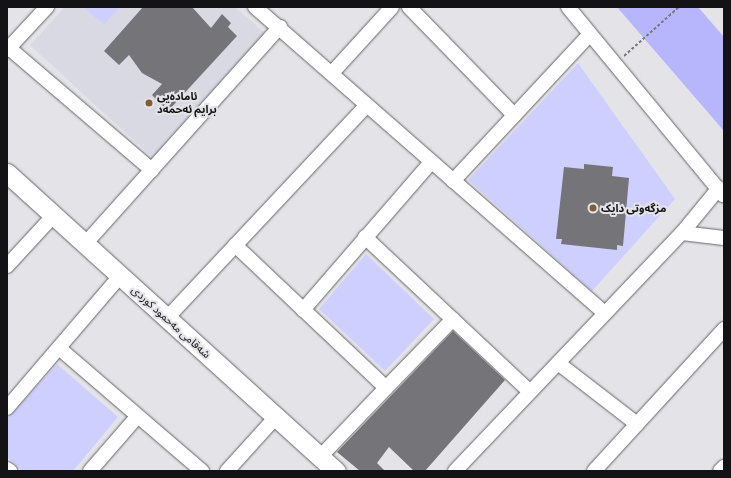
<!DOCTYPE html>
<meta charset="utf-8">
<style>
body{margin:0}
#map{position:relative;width:731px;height:478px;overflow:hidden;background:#e4e4e8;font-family:Commissioner,"Noto Sans Arabic",sans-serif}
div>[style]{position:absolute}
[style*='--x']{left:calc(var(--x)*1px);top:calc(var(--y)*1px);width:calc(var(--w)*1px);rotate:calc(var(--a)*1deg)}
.built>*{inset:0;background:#d9d9e4}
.green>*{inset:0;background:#cfcfff}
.water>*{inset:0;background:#b7b5fb}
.building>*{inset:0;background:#757579}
.path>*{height:2px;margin-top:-1px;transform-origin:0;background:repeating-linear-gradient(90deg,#79797c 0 3px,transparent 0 5px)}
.roads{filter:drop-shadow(0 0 1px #656568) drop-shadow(0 0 1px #656568)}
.street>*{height:14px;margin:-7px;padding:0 7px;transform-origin:7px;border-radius:7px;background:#fff}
.secondary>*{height:19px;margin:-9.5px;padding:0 9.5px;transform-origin:9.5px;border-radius:9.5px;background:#fff}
.dots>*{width:11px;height:11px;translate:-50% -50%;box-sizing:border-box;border:2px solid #e4e4e8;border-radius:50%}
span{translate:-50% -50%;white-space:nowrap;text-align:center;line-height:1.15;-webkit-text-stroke:4px #e4e4e8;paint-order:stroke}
.poi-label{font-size:11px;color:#131315;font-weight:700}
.left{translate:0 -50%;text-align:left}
.street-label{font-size:11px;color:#131315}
.frame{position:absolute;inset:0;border:8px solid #131315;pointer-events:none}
</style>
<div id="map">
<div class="built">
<i style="clip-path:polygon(65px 7px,235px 7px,266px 34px,155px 160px,30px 45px)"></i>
</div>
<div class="green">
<i style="clip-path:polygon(83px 7px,120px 7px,104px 25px)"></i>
<i style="clip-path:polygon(578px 63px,675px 199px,592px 291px,468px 180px)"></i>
<i style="clip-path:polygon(366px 254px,434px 319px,385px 371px,319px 309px)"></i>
<i style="clip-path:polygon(57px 364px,118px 417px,73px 471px,22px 471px,7px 457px,7px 419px)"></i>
</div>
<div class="water">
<i style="clip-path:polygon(617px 7px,698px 7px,724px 37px,724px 131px)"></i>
</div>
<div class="building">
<i style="clip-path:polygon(143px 7px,192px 7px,211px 28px,222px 14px,231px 23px,228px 27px,237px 36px,168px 111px,152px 95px,162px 84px,142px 73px,129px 55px,119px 65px,104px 51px)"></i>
<i style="clip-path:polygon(584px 164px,613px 167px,612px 176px,629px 178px,623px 246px,617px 245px,617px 250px,561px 244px,562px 239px,556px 239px,564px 167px,584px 169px)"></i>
<i style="clip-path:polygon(453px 331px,505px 380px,425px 471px,414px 471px,389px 447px,377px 463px,385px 471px,360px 471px,337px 452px)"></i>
</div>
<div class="path">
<i style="--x:624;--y:56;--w:74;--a:-41.7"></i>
</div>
<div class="roads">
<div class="street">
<i style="--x:255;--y:7;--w:465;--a:41.2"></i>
<i style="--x:409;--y:7;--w:151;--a:45.8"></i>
<i style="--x:568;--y:7;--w:244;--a:50.5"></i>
<i style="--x:9;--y:48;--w:188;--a:40.5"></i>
<i style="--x:7;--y:50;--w:59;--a:-47.1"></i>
<i style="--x:332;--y:73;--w:89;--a:-47.7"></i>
<i style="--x:453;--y:181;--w:200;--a:-47"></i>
<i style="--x:682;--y:233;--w:42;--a:6.8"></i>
<i style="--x:365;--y:237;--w:226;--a:43.2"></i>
<i style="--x:85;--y:244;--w:292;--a:-48.1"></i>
<i style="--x:235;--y:245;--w:208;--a:43.4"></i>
<i style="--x:386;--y:388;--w:96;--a:-45.8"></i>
<i style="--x:7;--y:266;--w:69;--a:-47.3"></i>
<i style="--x:303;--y:310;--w:196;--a:-49.1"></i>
<i style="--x:167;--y:318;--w:292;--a:-46.8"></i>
<i style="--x:59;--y:348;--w:189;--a:40.7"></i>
<i style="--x:558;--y:363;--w:100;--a:37.7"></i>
<i style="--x:7;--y:408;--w:174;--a:-49.4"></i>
<i style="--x:320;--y:457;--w:95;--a:-46.3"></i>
<i style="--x:7;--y:469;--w:4;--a:34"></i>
<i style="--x:90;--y:471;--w:72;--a:-49"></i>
<i style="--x:227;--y:471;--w:73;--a:-47.8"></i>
<i style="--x:455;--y:471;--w:329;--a:-46.4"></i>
<i style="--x:682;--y:233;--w:58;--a:-50.6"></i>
<i style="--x:594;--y:471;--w:193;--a:-47.5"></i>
<i style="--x:720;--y:471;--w:6;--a:-45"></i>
</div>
<div class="secondary">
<i style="--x:7;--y:173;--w:444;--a:42.2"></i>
</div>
</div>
<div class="dots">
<i style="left:149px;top:103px;background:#7d5f33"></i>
<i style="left:593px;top:208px;background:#7d5f33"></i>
</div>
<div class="poi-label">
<span class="left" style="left:157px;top:103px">ئامادەیی<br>برایم ئەحمەد</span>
<span class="left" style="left:601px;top:208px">مزگەوتی دایک</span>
</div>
<div class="street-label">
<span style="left:171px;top:322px;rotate:42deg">شەقامی مەحمود کوردی</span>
</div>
<div class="frame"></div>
</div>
